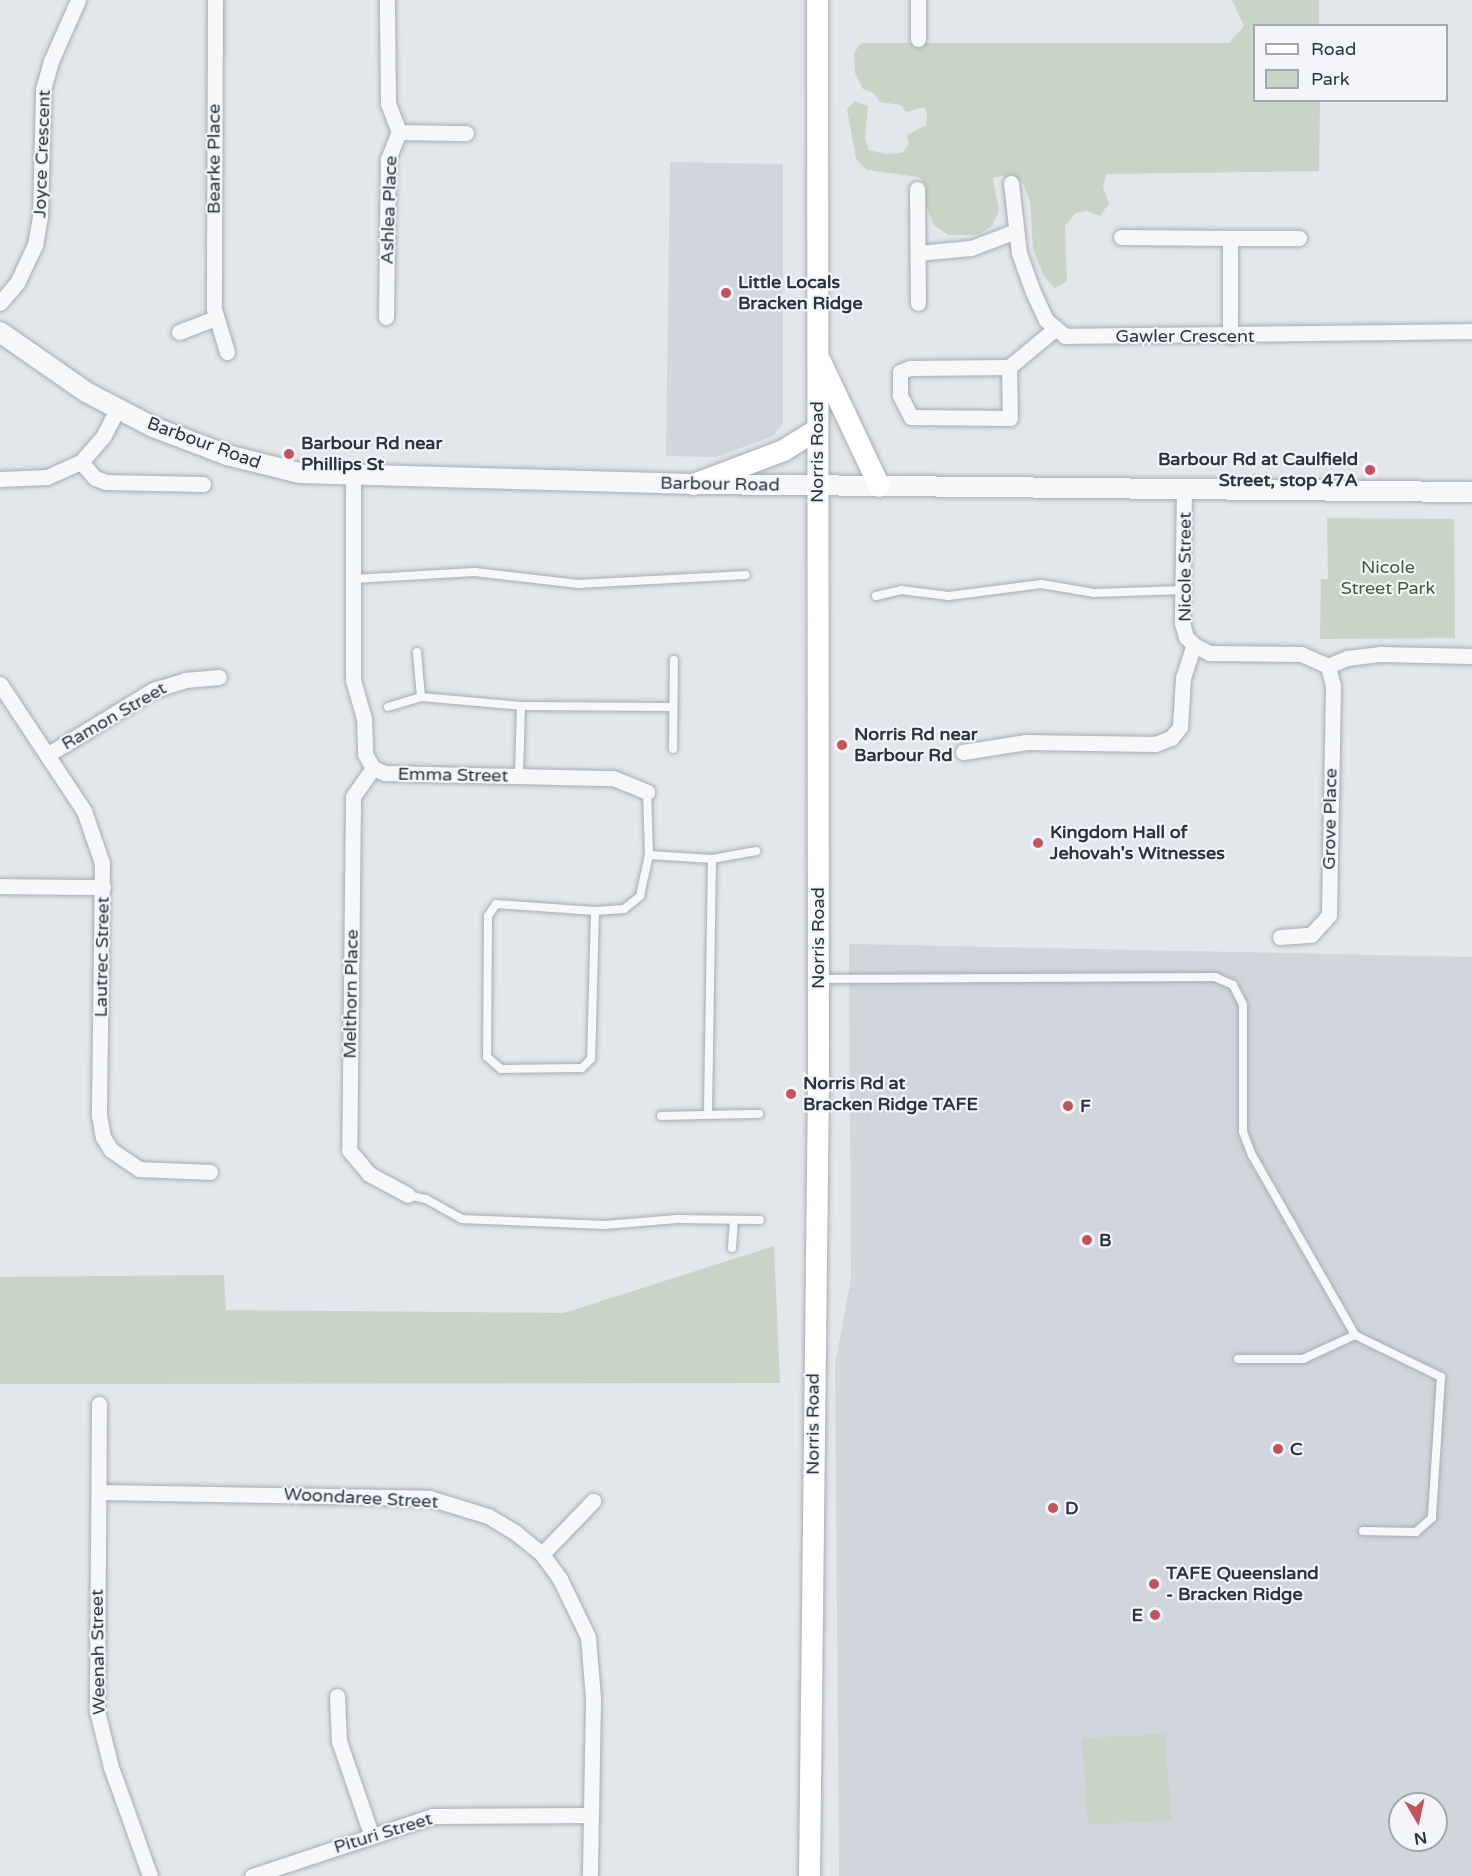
<!DOCTYPE html>
<style>
body{margin:0}
#map{position:relative;width:1472px;height:1876px;overflow:hidden;background:#e3e6ea;font-family:"Varela Round",sans-serif}
div>[style]{position:absolute}
[style*='--x']{left:calc(var(--x)*1px);top:calc(var(--y)*1px);width:calc(var(--w)*1px);rotate:calc(var(--a)*1deg)}
.built>*{inset:0;background:#d1d5dc}
.green>*{inset:0;background:#c8d4c5}
.roads{filter:drop-shadow(0 0 2px #a8acb4) drop-shadow(0 0 2px #a8acb4)}
.service>*{height:8px;margin:-4px;padding:0 4px;transform-origin:4px;border-radius:4px;background:#f6f7f9}
.minor>*{height:15px;margin:-7.5px;padding:0 7.5px;transform-origin:7.5px;border-radius:7.5px;background:#f6f7f9}
.tertiary>*{height:20px;margin:-10px;padding:0 10px;transform-origin:10px;border-radius:10px;background:#f6f7f9}
.secondary>*{height:21px;margin:-10.5px;padding:0 10.5px;transform-origin:10.5px;border-radius:10.5px;background:#fff}
.dots>*{width:16px;height:16px;translate:-50% -50%;box-sizing:border-box;border:3px solid #f3f5f8;border-radius:50%}
span{translate:-50% -50%;white-space:nowrap;text-align:center;line-height:1.15;-webkit-text-stroke:4.5px #f3f5f8;paint-order:stroke}
.street-label{font-size:18px;color:#2c3242}
.poi-label{font-size:18px;color:#2c3242;font-weight:700}
.left{translate:0 -50%;text-align:left}
.right{translate:-100% -50%;text-align:right}
.park-label{font-size:18px;color:#3e5d3a}
.legend{position:absolute;left:1253px;top:24px;width:195px;height:78px;box-sizing:border-box;background:#f3f5f8;border:2px solid #a3a7af;margin:0;padding:8px 10px;list-style:none;font-size:18px;color:#2c3242}
.legend li{display:flex;align-items:center;gap:12px;height:30px}
.legend b{width:30px;border:2px solid #a3a7af}
.north{position:absolute;left:1388px;top:1792px;width:60px;height:60px;box-sizing:border-box;background:#f3f5f8;border:2px solid #a3a7af;border-radius:50%;rotate:171deg;font-size:16px;font-weight:700;line-height:24px;text-align:center;color:#2c3242}
.north::after{content:'';display:block;margin:auto;width:21px;height:27px;background:#c6515b;clip-path:polygon(50% 0,100% 100%,50% 72%,0 100%)}
</style>
<div id="map">
<div class="built">
<i style="clip-path:polygon(670px 162px,783px 164px,783px 423px,773px 436px,716px 457px,666px 456px)"></i>
<i style="clip-path:polygon(evenodd,849px 944px,1472px 957px,1472px 1876px,839px 1876px,835px 1364px,851px 1279px,849px 944px,1400px 1804px,1436px 1804px,1436px 1840px,1400px 1840px,1400px 1804px)"></i>
</div>
<div class="green">
<i style="clip-path:polygon(1232px 0,1319px 0,1319px 25px,1254px 26px,1254px 100px,1320px 101px,1319px 171px,1106px 174px,1103px 187px,1109px 203px,1100px 216px,1087px 211px,1076px 213px,1065px 226px,1067px 281px,1055px 288px,1044px 276px,1033px 249px,1030px 201px,1023px 183px,1002px 176px,993px 178px,999px 211px,992px 226px,978px 235px,948px 235px,934px 225px,926px 205px,926px 185px,919px 177px,867px 170px,856px 159px,847px 109px,855px 101px,868px 106px,865px 138px,869px 150px,885px 154px,902px 153px,909px 144px,907px 135px,926px 125px,927px 114px,924px 107px,906px 112px,901px 105px,880px 102px,874px 93px,863px 89px,855px 73px,854px 53px,861px 43px,1229px 43px,1244px 26px)"></i>
<i style="clip-path:polygon(1327px 518px,1454px 519px,1455px 638px,1320px 639px,1321px 579px,1328px 579px)"></i>
<i style="clip-path:polygon(774px 1246px,780px 1383px,0 1384px,0 1277px,224px 1275px,226px 1310px,564px 1313px)"></i>
<i style="clip-path:polygon(1165px 1734px,1171px 1820px,1088px 1825px,1082px 1738px)"></i>
</div>
<div class="roads">
<div class="service">
<i style="--x:353;--y:579;--w:122;--a:-3.3"></i>
<i style="--x:475;--y:572;--w:104;--a:6.6"></i>
<i style="--x:578;--y:584;--w:168;--a:-3.1"></i>
<i style="--x:876;--y:596;--w:26;--a:-13"></i>
<i style="--x:901;--y:590;--w:48;--a:7.1"></i>
<i style="--x:949;--y:596;--w:93;--a:-7.4"></i>
<i style="--x:1041;--y:584;--w:54;--a:9.6"></i>
<i style="--x:1094;--y:593;--w:90;--a:-1.9"></i>
<i style="--x:417;--y:652;--w:45;--a:84.9"></i>
<i style="--x:388;--y:707;--w:34;--a:-17"></i>
<i style="--x:421;--y:697;--w:100;--a:5.1"></i>
<i style="--x:521;--y:706;--w:152;--a:0.4"></i>
<i style="--x:673;--y:749;--w:89;--a:-89.4"></i>
<i style="--x:519;--y:776;--w:70;--a:-88.4"></i>
<i style="--x:649;--y:855;--w:63;--a:3.6"></i>
<i style="--x:712;--y:859;--w:45;--a:-10.3"></i>
<i style="--x:595;--y:911;--w:148;--a:91.5"></i>
<i style="--x:591;--y:1059;--w:13;--a:135"></i>
<i style="--x:582;--y:1068;--w:81;--a:179.3"></i>
<i style="--x:501;--y:1069;--w:18;--a:-139"></i>
<i style="--x:487;--y:1057;--w:141;--a:-89.6"></i>
<i style="--x:488;--y:916;--w:14;--a:-56"></i>
<i style="--x:496;--y:904;--w:99;--a:4"></i>
<i style="--x:595;--y:911;--w:29;--a:-4"></i>
<i style="--x:624;--y:909;--w:21;--a:-39"></i>
<i style="--x:640;--y:896;--w:42;--a:-77.6"></i>
<i style="--x:649;--y:855;--w:63;--a:-91.8"></i>
<i style="--x:820;--y:979;--w:395;--a:-0.3"></i>
<i style="--x:1215;--y:977;--w:20;--a:24"></i>
<i style="--x:1233;--y:985;--w:22;--a:63"></i>
<i style="--x:1243;--y:1005;--w:127;--a:90"></i>
<i style="--x:1243;--y:1132;--w:25;--a:69"></i>
<i style="--x:1252;--y:1155;--w:207;--a:60.2"></i>
<i style="--x:1355;--y:1335;--w:96;--a:26"></i>
<i style="--x:1441;--y:1377;--w:141;--a:93.7"></i>
<i style="--x:1432;--y:1518;--w:21;--a:139"></i>
<i style="--x:1416;--y:1532;--w:53;--a:-178.9"></i>
<i style="--x:708;--y:1113;--w:254;--a:-89.1"></i>
<i style="--x:661;--y:1116;--w:98;--a:-1.2"></i>
<i style="--x:408;--y:1195;--w:18;--a:13"></i>
<i style="--x:426;--y:1199;--w:41;--a:29.1"></i>
<i style="--x:462;--y:1219;--w:143;--a:2.4"></i>
<i style="--x:605;--y:1225;--w:72;--a:-4.8"></i>
<i style="--x:677;--y:1219;--w:83;--a:0.7"></i>
<i style="--x:732;--y:1248;--w:28;--a:-86"></i>
<i style="--x:1238;--y:1359;--w:65;--a:0"></i>
<i style="--x:1303;--y:1359;--w:57;--a:-24.8"></i>
</div>
<div class="minor">
<i style="--x:215;--y:0;--w:309;--a:90.2"></i>
<i style="--x:214;--y:309;--w:45;--a:73.2"></i>
<i style="--x:918;--y:0;--w:39;--a:90"></i>
<i style="--x:399;--y:132;--w:67;--a:0.9"></i>
<i style="--x:1011;--y:183;--w:70;--a:83.5"></i>
<i style="--x:1019;--y:253;--w:41;--a:70.3"></i>
<i style="--x:1033;--y:292;--w:31;--a:65"></i>
<i style="--x:1046;--y:320;--w:25;--a:40"></i>
<i style="--x:1065;--y:336;--w:407;--a:-0.7"></i>
<i style="--x:917;--y:189;--w:114;--a:89.5"></i>
<i style="--x:1121;--y:237;--w:109;--a:0.5"></i>
<i style="--x:1230;--y:238;--w:98;--a:90"></i>
<i style="--x:1230;--y:238;--w:69;--a:0"></i>
<i style="--x:918;--y:253;--w:53;--a:-5.4"></i>
<i style="--x:971;--y:248;--w:48;--a:-20.7"></i>
<i style="--x:0;--y:303;--w:26;--a:-50"></i>
<i style="--x:17;--y:283;--w:42;--a:-64.7"></i>
<i style="--x:35;--y:245;--w:29;--a:-80"></i>
<i style="--x:40;--y:216;--w:127;--a:-88.6"></i>
<i style="--x:43;--y:89;--w:29;--a:-74"></i>
<i style="--x:51;--y:61;--w:67;--a:-66.1"></i>
<i style="--x:386;--y:317;--w:158;--a:-89.3"></i>
<i style="--x:388;--y:159;--w:29;--a:-68"></i>
<i style="--x:399;--y:132;--w:30;--a:-111"></i>
<i style="--x:388;--y:104;--w:104;--a:-90.6"></i>
<i style="--x:179;--y:332;--w:39;--a:-21"></i>
<i style="--x:1009;--y:367;--w:51;--a:88.9"></i>
<i style="--x:1010;--y:418;--w:99;--a:-179.4"></i>
<i style="--x:911;--y:417;--w:25;--a:-117"></i>
<i style="--x:900;--y:395;--w:23;--a:-90"></i>
<i style="--x:900;--y:372;--w:11;--a:-22"></i>
<i style="--x:910;--y:368;--w:99;--a:-0.6"></i>
<i style="--x:1009;--y:367;--w:61;--a:-39.7"></i>
<i style="--x:81;--y:462;--w:21;--a:49"></i>
<i style="--x:95;--y:478;--w:12;--a:20"></i>
<i style="--x:106;--y:482;--w:97;--a:1.2"></i>
<i style="--x:353;--y:477;--w:203;--a:90"></i>
<i style="--x:353;--y:680;--w:40;--a:74"></i>
<i style="--x:364;--y:718;--w:36;--a:88"></i>
<i style="--x:365;--y:754;--w:16;--a:60"></i>
<i style="--x:373;--y:768;--w:13;--a:23"></i>
<i style="--x:385;--y:773;--w:228;--a:1.3"></i>
<i style="--x:613;--y:778;--w:37;--a:22"></i>
<i style="--x:0;--y:479;--w:47;--a:-2.4"></i>
<i style="--x:47;--y:477;--w:37;--a:-24"></i>
<i style="--x:81;--y:462;--w:33;--a:-49"></i>
<i style="--x:103;--y:437;--w:31;--a:-63"></i>
<i style="--x:1184;--y:489;--w:134;--a:90.9"></i>
<i style="--x:1182;--y:623;--w:15;--a:74"></i>
<i style="--x:1186;--y:637;--w:11;--a:45"></i>
<i style="--x:1194;--y:645;--w:17;--a:28"></i>
<i style="--x:1209;--y:653;--w:92;--a:0.6"></i>
<i style="--x:1301;--y:654;--w:30;--a:24"></i>
<i style="--x:1328;--y:666;--w:21;--a:-23"></i>
<i style="--x:1347;--y:658;--w:34;--a:-7"></i>
<i style="--x:1381;--y:654;--w:91;--a:1.3"></i>
<i style="--x:0;--y:684;--w:152;--a:56.5"></i>
<i style="--x:84;--y:811;--w:55;--a:70.9"></i>
<i style="--x:102;--y:863;--w:252;--a:90.7"></i>
<i style="--x:99;--y:1115;--w:22;--a:80"></i>
<i style="--x:103;--y:1137;--w:15;--a:58"></i>
<i style="--x:111;--y:1150;--w:34;--a:34"></i>
<i style="--x:139;--y:1169;--w:71;--a:2.4"></i>
<i style="--x:963;--y:752;--w:64;--a:-9"></i>
<i style="--x:1026;--y:742;--w:129;--a:0.9"></i>
<i style="--x:1155;--y:744;--w:17;--a:-21"></i>
<i style="--x:1171;--y:738;--w:14;--a:-51"></i>
<i style="--x:1180;--y:727;--w:49;--a:-86.5"></i>
<i style="--x:1183;--y:678;--w:35;--a:-72"></i>
<i style="--x:47;--y:755;--w:124;--a:-31.5"></i>
<i style="--x:153;--y:690;--w:34;--a:-17"></i>
<i style="--x:185;--y:680;--w:34;--a:-5"></i>
<i style="--x:373;--y:768;--w:35;--a:125"></i>
<i style="--x:353;--y:797;--w:353;--a:90.6"></i>
<i style="--x:349;--y:1150;--w:31;--a:50"></i>
<i style="--x:369;--y:1174;--w:44;--a:28.3"></i>
<i style="--x:0;--y:886;--w:103;--a:0.6"></i>
<i style="--x:1280;--y:937;--w:31;--a:-4"></i>
<i style="--x:1311;--y:935;--w:27;--a:-48"></i>
<i style="--x:1329;--y:915;--w:229;--a:-89"></i>
<i style="--x:1333;--y:686;--w:21;--a:-104"></i>
<i style="--x:99;--y:1404;--w:307;--a:90.4"></i>
<i style="--x:97;--y:1711;--w:58;--a:76"></i>
<i style="--x:111;--y:1767;--w:116;--a:70.3"></i>
<i style="--x:99;--y:1492;--w:330;--a:1"></i>
<i style="--x:429;--y:1498;--w:62;--a:17"></i>
<i style="--x:488;--y:1516;--w:33;--a:31"></i>
<i style="--x:516;--y:1533;--w:33;--a:39"></i>
<i style="--x:542;--y:1554;--w:31;--a:54"></i>
<i style="--x:560;--y:1579;--w:64;--a:64.2"></i>
<i style="--x:588;--y:1637;--w:61;--a:85.3"></i>
<i style="--x:593;--y:1698;--w:178;--a:91"></i>
<i style="--x:542;--y:1554;--w:74;--a:-46.1"></i>
<i style="--x:337;--y:1696;--w:45;--a:87.5"></i>
<i style="--x:339;--y:1741;--w:98;--a:71"></i>
<i style="--x:252;--y:1876;--w:190;--a:-18.4"></i>
<i style="--x:432;--y:1816;--w:159;--a:-0.4"></i>
</div>
<div class="tertiary">
<i style="--x:0;--y:332;--w:105;--a:34.9"></i>
<i style="--x:86;--y:392;--w:76;--a:27.6"></i>
<i style="--x:153;--y:427;--w:79;--a:20.7"></i>
<i style="--x:227;--y:455;--w:74;--a:14"></i>
<i style="--x:299;--y:473;--w:394;--a:1.6"></i>
<i style="--x:693;--y:484;--w:779;--a:0.59"></i>
</div>
<div class="secondary">
<i style="--x:820;--y:361;--w:138;--a:64.7"></i>
<i style="--x:693;--y:484;--w:96;--a:-20.7"></i>
<i style="--x:783;--y:450;--w:40;--a:-32"></i>
<i style="--x:809;--y:1876;--w:789;--a:-89.35"></i>
<i style="--x:818;--y:1087;--w:1087;--a:-90.05"></i>
</div>
</div>
<div class="dots">
<i style="left:726px;top:293px;background:#c6515b"></i>
<i style="left:289px;top:454px;background:#c6515b"></i>
<i style="left:1370px;top:470px;background:#c6515b"></i>
<i style="left:842px;top:745px;background:#c6515b"></i>
<i style="left:1038px;top:843px;background:#c6515b"></i>
<i style="left:791px;top:1094px;background:#c6515b"></i>
<i style="left:1068px;top:1106px;background:#c6515b"></i>
<i style="left:1087px;top:1240px;background:#c6515b"></i>
<i style="left:1278px;top:1449px;background:#c6515b"></i>
<i style="left:1053px;top:1508px;background:#c6515b"></i>
<i style="left:1154px;top:1584px;background:#c6515b"></i>
<i style="left:1155px;top:1615px;background:#c6515b"></i>
</div>
<div class="street-label">
<span style="left:42px;top:154px;rotate:-88deg">Joyce Crescent</span>
<span style="left:214px;top:159px;rotate:-90deg">Bearke Place</span>
<span style="left:389px;top:210px;rotate:-88deg">Ashlea Place</span>
<span style="left:1185px;top:336px">Gawler Crescent</span>
<span style="left:204px;top:443px;rotate:20deg">Barbour Road</span>
<span style="left:817px;top:452px;rotate:-90deg">Norris Road</span>
<span style="left:720px;top:484px;rotate:1deg">Barbour Road</span>
<span style="left:1185px;top:567px;rotate:-90deg">Nicole Street</span>
<span style="left:114px;top:716px;rotate:-30deg">Ramon Street</span>
<span style="left:453px;top:775px;rotate:1deg">Emma Street</span>
<span style="left:1330px;top:819px;rotate:-89deg">Grove Place</span>
<span style="left:818px;top:938px;rotate:-90deg">Norris Road</span>
<span style="left:102px;top:957px;rotate:-89deg">Lautrec Street</span>
<span style="left:351px;top:994px;rotate:-89deg">Melthorn Place</span>
<span style="left:813px;top:1424px;rotate:-90deg">Norris Road</span>
<span style="left:361px;top:1498px;rotate:3deg">Woondaree Street</span>
<span style="left:98px;top:1652px;rotate:-91deg">Weenah Street</span>
<span style="left:383px;top:1833px;rotate:-17deg">Pituri Street</span>
</div>
<div class="poi-label">
<span class="left" style="left:738px;top:293px">Little Locals<br>Bracken Ridge</span>
<span class="left" style="left:301px;top:454px">Barbour Rd near<br>Phillips St</span>
<span class="right" style="left:1358px;top:470px">Barbour Rd at Caulfield<br>Street, stop 47A</span>
<span class="left" style="left:854px;top:745px">Norris Rd near<br>Barbour Rd</span>
<span class="left" style="left:1050px;top:843px">Kingdom Hall of<br>Jehovah's Witnesses</span>
<span class="left" style="left:803px;top:1094px">Norris Rd at<br>Bracken Ridge TAFE</span>
<span class="left" style="left:1080px;top:1106px">F</span>
<span class="left" style="left:1099px;top:1240px">B</span>
<span class="left" style="left:1290px;top:1449px">C</span>
<span class="left" style="left:1065px;top:1508px">D</span>
<span class="left" style="left:1166px;top:1584px">TAFE Queensland<br>- Bracken Ridge</span>
<span class="right" style="left:1143px;top:1615px">E</span>
</div>
<div class="park-label">
<span style="left:1388px;top:578px">Nicole<br>Street Park</span>
</div>
<ul class="legend">
<li><b style="height:8px;background:#fff"></b>Road</li>
<li><b style="height:16px;background:#c8d4c5"></b>Park</li>
</ul>
<div class="north">N</div>
</div>
